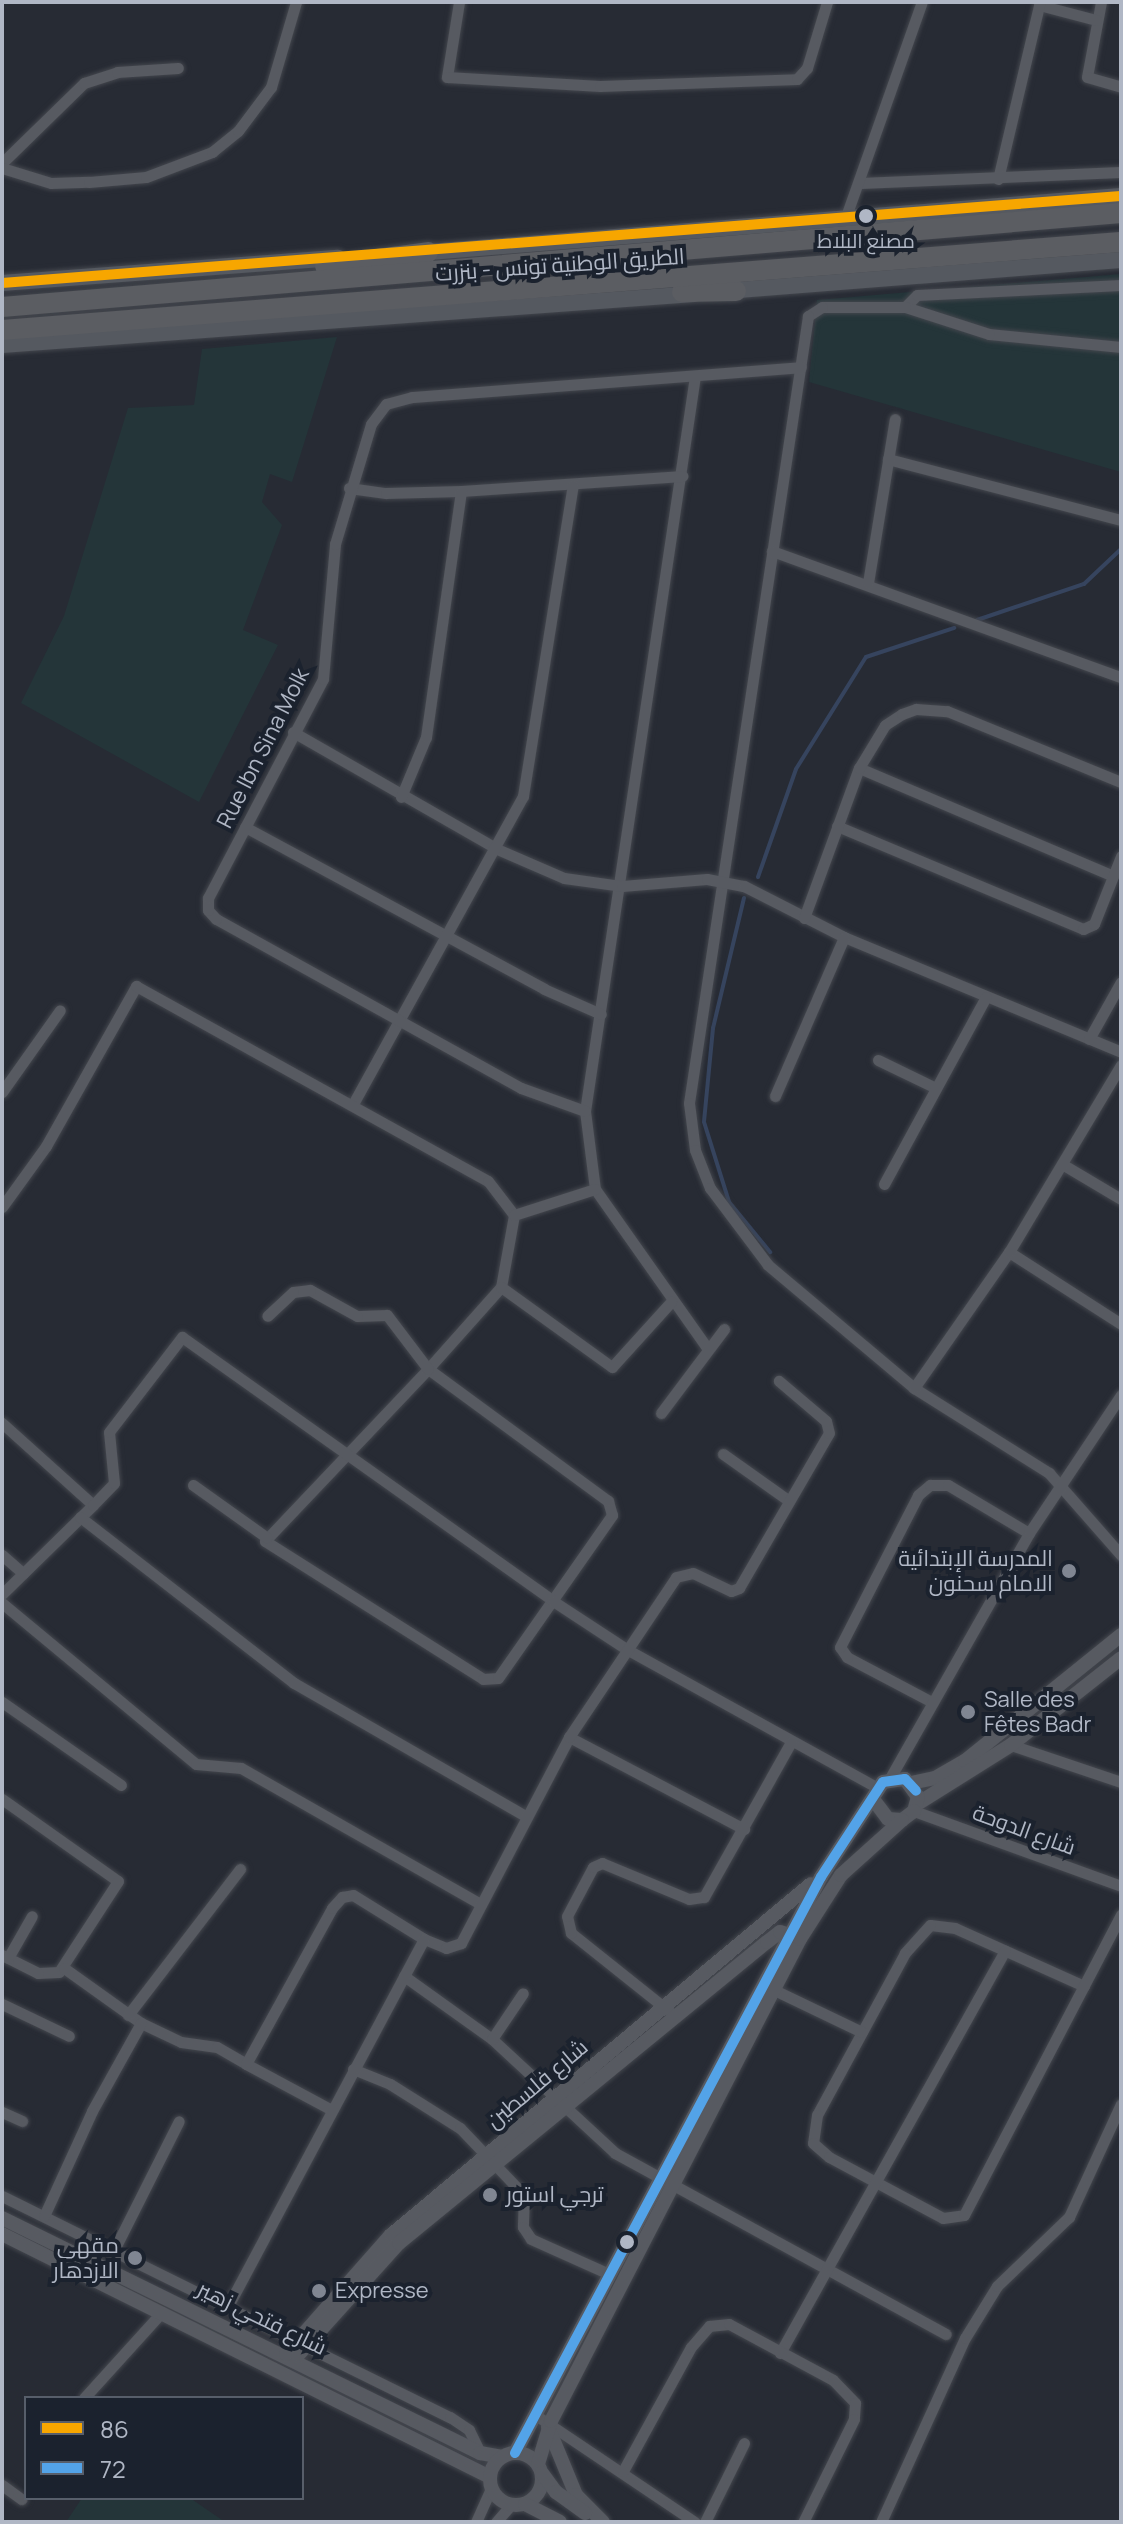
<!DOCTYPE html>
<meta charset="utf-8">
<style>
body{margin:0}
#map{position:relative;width:1123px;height:2524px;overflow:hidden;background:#272b34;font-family:Manrope,Cairo,sans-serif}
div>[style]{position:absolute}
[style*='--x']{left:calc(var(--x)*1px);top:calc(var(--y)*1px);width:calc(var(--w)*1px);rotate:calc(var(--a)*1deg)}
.green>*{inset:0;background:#243539}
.stream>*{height:4px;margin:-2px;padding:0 2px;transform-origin:2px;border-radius:2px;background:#36445e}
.roads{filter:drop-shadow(0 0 2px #43464d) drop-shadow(0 0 2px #43464d)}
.minor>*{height:11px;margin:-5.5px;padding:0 5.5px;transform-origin:5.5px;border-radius:5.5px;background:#575a61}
.tertiary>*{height:14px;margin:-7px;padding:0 7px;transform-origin:7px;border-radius:7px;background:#575a61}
.tertiary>.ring{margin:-7px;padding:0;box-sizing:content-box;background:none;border:14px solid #575a61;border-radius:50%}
.secondary>*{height:16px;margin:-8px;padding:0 8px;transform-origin:8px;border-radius:8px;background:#555960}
.motorway>*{height:20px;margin:-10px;padding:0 10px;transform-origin:10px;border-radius:10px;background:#5b5d62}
.bus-1>*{height:10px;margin:-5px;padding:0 5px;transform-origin:5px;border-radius:5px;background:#f7a600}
.bus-2>*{height:10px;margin:-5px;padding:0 5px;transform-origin:5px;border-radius:5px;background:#53a3e8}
.dots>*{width:22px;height:22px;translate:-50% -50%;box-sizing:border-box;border:4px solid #1b222e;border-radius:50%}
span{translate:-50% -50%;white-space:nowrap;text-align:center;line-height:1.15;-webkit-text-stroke:8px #1b222e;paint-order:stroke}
.bus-label{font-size:20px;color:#b0b7c5}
.street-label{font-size:22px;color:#b0b7c5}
.poi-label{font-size:22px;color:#b0b7c5}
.right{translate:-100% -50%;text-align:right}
.left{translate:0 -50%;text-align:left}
.frame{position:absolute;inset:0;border:4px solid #b0b7c5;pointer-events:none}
.legend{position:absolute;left:24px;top:2396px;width:280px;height:104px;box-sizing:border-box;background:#1b222e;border:2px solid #575e6a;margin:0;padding:10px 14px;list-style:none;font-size:24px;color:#b0b7c5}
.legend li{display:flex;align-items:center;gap:16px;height:40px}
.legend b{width:40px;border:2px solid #575e6a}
</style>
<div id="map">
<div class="green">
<i style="clip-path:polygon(1121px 274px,1121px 472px,809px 382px,817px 300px)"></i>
<i style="clip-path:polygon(337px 337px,292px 482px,270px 474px,262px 502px,282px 525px,243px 630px,278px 645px,199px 802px,21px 703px,64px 616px,128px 408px,194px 405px,202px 349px)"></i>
<i style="clip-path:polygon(82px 2498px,190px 2498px,225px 2522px,66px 2522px)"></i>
</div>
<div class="stream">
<i style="--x:977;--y:620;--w:113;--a:-18.6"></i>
<i style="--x:1084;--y:584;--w:51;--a:-43.4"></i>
<i style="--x:758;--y:877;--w:114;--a:-70.6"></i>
<i style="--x:796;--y:769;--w:132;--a:-58"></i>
<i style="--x:866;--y:657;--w:93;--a:-18.2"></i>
<i style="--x:744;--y:898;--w:134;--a:103.4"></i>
<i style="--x:713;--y:1028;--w:94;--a:95.5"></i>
<i style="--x:704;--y:1122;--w:84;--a:72.6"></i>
<i style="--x:729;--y:1202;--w:65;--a:50.6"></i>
</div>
<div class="roads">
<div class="minor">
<i style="--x:459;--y:2;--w:76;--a:99.1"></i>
<i style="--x:447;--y:77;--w:153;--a:3.4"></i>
<i style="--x:600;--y:86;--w:197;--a:-2"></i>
<i style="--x:797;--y:79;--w:15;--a:-48"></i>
<i style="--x:807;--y:68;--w:69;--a:-73.1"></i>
<i style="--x:1101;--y:2;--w:76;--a:100.6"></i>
<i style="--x:1087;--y:77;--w:35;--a:16"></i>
<i style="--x:1039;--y:5;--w:59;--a:14.7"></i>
<i style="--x:2;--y:163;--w:115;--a:-44.3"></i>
<i style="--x:84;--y:83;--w:35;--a:-18"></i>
<i style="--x:117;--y:72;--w:61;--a:-3.8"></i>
<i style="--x:2;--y:168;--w:51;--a:17"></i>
<i style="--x:51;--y:183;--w:38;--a:-2"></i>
<i style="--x:89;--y:182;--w:57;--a:-5"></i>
<i style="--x:146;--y:177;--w:71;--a:-20.7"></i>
<i style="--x:212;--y:152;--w:33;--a:-39"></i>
<i style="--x:238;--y:131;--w:55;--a:-53.1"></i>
<i style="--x:271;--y:87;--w:89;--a:-73.6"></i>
<i style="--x:998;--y:179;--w:182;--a:-76.7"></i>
<i style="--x:860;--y:183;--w:261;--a:-2.4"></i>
<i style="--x:845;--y:219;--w:230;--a:-70.5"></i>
<i style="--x:905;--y:307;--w:17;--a:-45"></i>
<i style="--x:917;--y:295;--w:204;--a:-2.8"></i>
<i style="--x:1121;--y:347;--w:133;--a:-174.4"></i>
<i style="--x:989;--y:334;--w:88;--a:-162.2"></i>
<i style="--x:905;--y:307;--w:83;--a:180"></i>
<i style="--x:822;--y:307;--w:17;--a:147"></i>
<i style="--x:808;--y:316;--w:796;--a:98.6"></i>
<i style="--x:689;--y:1103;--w:47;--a:82.7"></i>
<i style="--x:695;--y:1150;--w:41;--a:68.5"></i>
<i style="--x:710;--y:1188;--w:96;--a:53"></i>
<i style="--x:768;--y:1265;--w:191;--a:40.1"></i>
<i style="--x:914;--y:1388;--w:160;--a:32.2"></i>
<i style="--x:1049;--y:1473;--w:109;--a:48.7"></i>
<i style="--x:695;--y:376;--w:743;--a:98.51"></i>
<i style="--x:585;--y:1111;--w:79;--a:82.7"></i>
<i style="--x:595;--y:1189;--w:194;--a:54.8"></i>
<i style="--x:888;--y:459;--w:241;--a:14.7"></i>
<i style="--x:349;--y:488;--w:37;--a:8"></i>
<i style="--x:386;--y:493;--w:75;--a:-1.5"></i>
<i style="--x:461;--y:491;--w:222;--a:-3.9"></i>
<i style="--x:772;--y:551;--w:371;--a:19.9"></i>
<i style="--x:868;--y:583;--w:166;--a:-80.7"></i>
<i style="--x:293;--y:732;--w:235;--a:29.8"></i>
<i style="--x:497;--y:849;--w:73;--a:23.4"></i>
<i style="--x:564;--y:878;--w:59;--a:7.9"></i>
<i style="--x:622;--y:886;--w:85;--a:-4.7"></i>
<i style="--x:707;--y:879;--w:38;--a:11"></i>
<i style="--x:744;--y:886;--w:112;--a:27"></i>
<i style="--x:844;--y:937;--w:300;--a:22.5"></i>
<i style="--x:859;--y:768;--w:276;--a:23"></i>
<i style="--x:401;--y:797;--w:65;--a:-67.4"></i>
<i style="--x:426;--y:737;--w:248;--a:-81.9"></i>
<i style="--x:837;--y:826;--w:267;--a:22.7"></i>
<i style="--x:1083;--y:929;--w:12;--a:-24"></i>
<i style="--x:1094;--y:924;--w:73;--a:-68.3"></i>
<i style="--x:245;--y:827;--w:340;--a:28.4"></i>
<i style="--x:544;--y:989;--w:62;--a:23.7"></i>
<i style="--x:804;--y:918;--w:160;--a:-69.9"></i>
<i style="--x:859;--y:768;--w:50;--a:-58.8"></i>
<i style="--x:885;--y:725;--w:20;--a:-33"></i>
<i style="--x:902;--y:714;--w:15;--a:-20"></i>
<i style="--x:916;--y:709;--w:31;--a:4"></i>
<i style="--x:947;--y:711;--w:188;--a:22.2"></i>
<i style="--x:1089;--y:1039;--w:65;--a:-60.7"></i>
<i style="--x:878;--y:1060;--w:64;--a:25.8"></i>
<i style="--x:2;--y:1092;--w:100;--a:-54.7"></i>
<i style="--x:775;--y:1096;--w:173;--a:-66.5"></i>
<i style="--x:353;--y:1104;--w:352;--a:-61.1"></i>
<i style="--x:523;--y:796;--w:315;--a:-80.9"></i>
<i style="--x:585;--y:1111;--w:68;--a:-160.2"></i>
<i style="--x:521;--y:1088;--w:349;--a:-151"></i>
<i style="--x:216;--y:919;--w:12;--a:-132"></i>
<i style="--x:208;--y:910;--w:12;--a:-90"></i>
<i style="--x:208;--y:898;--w:247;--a:-62.3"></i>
<i style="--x:323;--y:679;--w:136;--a:-84.9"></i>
<i style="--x:335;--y:544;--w:125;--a:-73.3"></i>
<i style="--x:371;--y:424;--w:25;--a:-53"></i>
<i style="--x:386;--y:404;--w:27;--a:-15"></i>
<i style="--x:412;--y:397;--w:390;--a:-4.4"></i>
<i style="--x:1062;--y:1164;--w:69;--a:30.7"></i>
<i style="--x:884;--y:1184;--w:213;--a:-61.4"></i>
<i style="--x:2;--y:1207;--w:75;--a:-54.2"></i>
<i style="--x:46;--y:1146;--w:184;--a:-60.6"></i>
<i style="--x:136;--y:986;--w:402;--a:29"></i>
<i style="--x:488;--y:1181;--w:43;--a:52.6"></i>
<i style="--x:514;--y:1215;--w:73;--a:100.2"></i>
<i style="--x:501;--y:1287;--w:110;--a:131.7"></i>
<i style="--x:428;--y:1369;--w:237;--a:133.5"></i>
<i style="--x:265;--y:1541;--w:258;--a:32.3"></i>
<i style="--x:483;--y:1679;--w:15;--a:-4"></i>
<i style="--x:498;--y:1678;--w:199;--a:-55"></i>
<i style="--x:612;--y:1515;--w:15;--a:-106"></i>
<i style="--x:608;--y:1501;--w:223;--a:-143.7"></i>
<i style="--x:428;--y:1369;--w:68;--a:-127.2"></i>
<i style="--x:387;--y:1315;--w:30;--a:178"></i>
<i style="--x:357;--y:1316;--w:54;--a:-151"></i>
<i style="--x:310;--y:1290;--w:17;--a:173"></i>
<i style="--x:293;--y:1292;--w:35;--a:137"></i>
<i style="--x:514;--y:1215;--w:85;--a:-17.8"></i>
<i style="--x:1009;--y:1252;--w:133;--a:32.7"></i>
<i style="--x:501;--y:1287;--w:137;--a:35.8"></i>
<i style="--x:612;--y:1367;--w:88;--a:-47.8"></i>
<i style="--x:914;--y:1388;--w:166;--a:-55.1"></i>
<i style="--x:1009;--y:1252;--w:218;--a:-59.1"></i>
<i style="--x:661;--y:1413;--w:105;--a:-53.1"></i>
<i style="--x:2;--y:1423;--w:122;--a:42"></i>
<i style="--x:93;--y:1505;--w:127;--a:135.6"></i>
<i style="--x:723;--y:1454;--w:80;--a:35.3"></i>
<i style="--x:193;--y:1485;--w:90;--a:35.5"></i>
<i style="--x:93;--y:1505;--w:30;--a:-46"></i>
<i style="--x:114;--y:1483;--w:51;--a:-95.6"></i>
<i style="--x:109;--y:1432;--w:120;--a:-52.5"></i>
<i style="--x:182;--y:1337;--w:455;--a:35.4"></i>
<i style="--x:553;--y:1601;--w:90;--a:33.2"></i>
<i style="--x:628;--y:1650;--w:286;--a:28.9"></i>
<i style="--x:80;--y:1517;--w:271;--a:37.8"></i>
<i style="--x:294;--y:1683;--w:267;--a:29.9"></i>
<i style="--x:2;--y:1555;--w:28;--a:41"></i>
<i style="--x:2;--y:1603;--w:252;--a:39.7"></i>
<i style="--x:196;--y:1764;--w:45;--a:5.1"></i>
<i style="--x:241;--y:1768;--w:275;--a:29.6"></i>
<i style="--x:930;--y:1701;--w:94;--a:-152.1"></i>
<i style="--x:847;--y:1657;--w:12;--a:-125"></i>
<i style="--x:840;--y:1647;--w:171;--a:-62.8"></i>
<i style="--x:918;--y:1495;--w:16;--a:-40"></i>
<i style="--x:930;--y:1485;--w:18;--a:0"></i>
<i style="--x:948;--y:1485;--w:94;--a:30.7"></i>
<i style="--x:2;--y:1702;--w:145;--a:34.9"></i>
<i style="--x:569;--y:1737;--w:198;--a:27.7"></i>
<i style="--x:1011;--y:1745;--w:116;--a:18.6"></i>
<i style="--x:890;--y:1778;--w:282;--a:-60.4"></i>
<i style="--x:1029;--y:1533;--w:166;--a:-56.3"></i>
<i style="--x:2;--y:1799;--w:142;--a:35.3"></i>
<i style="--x:118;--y:1881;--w:108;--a:123"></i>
<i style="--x:59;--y:1972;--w:21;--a:177"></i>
<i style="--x:38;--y:1973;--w:40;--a:-153.4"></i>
<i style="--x:914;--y:1811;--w:220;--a:19.9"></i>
<i style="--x:8;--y:1958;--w:48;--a:-60.3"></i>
<i style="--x:64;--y:1968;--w:95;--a:35.5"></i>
<i style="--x:141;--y:2023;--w:44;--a:25.4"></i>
<i style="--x:181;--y:2042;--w:36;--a:8"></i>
<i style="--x:217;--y:2047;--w:34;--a:30"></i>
<i style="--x:404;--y:1976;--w:108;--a:35.6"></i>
<i style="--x:492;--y:2039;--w:168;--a:42.8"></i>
<i style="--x:615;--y:2153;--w:377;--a:28.7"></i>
<i style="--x:1084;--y:1986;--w:141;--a:-155.8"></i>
<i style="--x:955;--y:1928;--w:25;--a:-173"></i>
<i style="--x:930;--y:1925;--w:38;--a:132"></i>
<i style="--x:905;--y:1953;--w:184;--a:118.5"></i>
<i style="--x:817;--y:2115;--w:28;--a:98"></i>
<i style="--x:813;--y:2143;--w:21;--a:41"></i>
<i style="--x:829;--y:2157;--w:129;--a:28.2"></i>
<i style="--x:943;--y:2218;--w:21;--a:-8"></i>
<i style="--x:964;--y:2215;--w:339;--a:-62.4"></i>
<i style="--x:768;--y:1987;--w:104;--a:25.6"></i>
<i style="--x:2;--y:2004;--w:74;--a:25.5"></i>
<i style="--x:670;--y:2012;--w:127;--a:-141.4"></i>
<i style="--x:571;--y:1933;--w:17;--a:-103"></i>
<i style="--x:567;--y:1916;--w:55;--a:-62"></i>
<i style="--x:593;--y:1867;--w:10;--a:-24"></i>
<i style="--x:602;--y:1863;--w:94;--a:22.5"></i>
<i style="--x:689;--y:1899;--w:15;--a:-8"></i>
<i style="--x:704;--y:1897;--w:178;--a:-60.7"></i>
<i style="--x:128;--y:2015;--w:184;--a:-52.5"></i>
<i style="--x:492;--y:2039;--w:55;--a:-56"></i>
<i style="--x:353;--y:2069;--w:40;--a:22"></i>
<i style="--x:390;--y:2084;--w:83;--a:32.2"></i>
<i style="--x:460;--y:2128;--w:93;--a:46.3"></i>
<i style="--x:524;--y:2195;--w:32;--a:92"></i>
<i style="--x:523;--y:2227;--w:14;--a:56"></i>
<i style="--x:531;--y:2239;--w:85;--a:24.2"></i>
<i style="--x:330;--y:2109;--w:95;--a:-151.8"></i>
<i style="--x:246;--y:2064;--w:178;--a:-61.1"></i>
<i style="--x:332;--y:1908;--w:15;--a:-48"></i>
<i style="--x:342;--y:1897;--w:11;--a:-10"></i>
<i style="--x:353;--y:1895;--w:84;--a:31.8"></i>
<i style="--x:424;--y:1939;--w:24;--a:22"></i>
<i style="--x:446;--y:1948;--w:16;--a:-18"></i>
<i style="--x:461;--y:1943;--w:233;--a:-62.3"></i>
<i style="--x:569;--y:1737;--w:192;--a:-56.2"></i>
<i style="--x:676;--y:1577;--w:17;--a:-13"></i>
<i style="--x:693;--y:1573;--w:42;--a:25.3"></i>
<i style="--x:731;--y:1591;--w:9;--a:-21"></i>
<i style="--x:739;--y:1588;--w:179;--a:-59.9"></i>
<i style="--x:829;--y:1433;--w:12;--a:-104"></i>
<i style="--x:826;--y:1421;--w:62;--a:-139.6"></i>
<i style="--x:2;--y:2112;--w:22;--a:24"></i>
<i style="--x:2;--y:2196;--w:500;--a:26.3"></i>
<i style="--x:450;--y:2417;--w:23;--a:34"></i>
<i style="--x:469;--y:2430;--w:25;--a:64"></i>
<i style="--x:44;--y:2216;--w:115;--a:-65.4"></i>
<i style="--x:92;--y:2111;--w:101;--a:-60.9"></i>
<i style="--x:114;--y:2250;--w:144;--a:-63.3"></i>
<i style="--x:228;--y:2306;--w:416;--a:-61.9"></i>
<i style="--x:780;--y:2353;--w:461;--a:-60.8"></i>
<i style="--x:84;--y:2398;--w:116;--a:-47.8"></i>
<i style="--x:537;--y:2416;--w:190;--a:33.9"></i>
<i style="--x:623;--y:2471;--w:141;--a:-61.3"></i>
<i style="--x:691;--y:2347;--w:28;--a:-49"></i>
<i style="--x:709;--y:2326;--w:20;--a:-6"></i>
<i style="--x:729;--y:2324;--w:118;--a:28.3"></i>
<i style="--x:833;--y:2380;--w:32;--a:46"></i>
<i style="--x:855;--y:2403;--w:16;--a:94"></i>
<i style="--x:854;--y:2419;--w:115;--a:116.3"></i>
<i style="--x:2;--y:2485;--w:24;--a:36"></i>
<i style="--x:476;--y:2522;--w:37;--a:-66"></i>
<i style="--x:496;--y:2522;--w:23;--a:-49"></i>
<i style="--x:705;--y:2522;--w:88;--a:-63.7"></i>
<i style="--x:881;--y:2522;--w:202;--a:-65.5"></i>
<i style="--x:965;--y:2338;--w:61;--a:-58.4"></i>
<i style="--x:997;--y:2286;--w:100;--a:-43.8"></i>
<i style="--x:1069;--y:2217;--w:124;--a:-65.3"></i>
</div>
<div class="tertiary">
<i style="--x:911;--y:1783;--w:25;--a:-12"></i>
<i style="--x:935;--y:1778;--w:34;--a:-30"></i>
<i style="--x:965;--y:1761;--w:201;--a:-38.9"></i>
<i style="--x:917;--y:1804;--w:111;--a:-32.1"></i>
<i style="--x:1011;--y:1745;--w:140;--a:-38.3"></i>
<i style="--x:2;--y:2218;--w:533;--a:26.18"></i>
<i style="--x:480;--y:2453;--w:22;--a:10"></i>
<i style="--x:2;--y:2234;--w:545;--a:26.47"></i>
<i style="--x:286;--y:2354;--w:159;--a:-48.6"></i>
<i style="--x:391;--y:2235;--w:547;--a:-39.89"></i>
<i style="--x:298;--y:2355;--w:151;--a:-48"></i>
<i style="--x:399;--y:2243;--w:475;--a:-39.3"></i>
<i style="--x:767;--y:1942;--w:16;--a:-38"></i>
<i style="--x:780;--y:1932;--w:13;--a:18"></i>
<i style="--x:548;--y:2427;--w:74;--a:67.6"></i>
<i style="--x:576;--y:2495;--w:38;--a:45"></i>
<i class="ring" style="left:490px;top:2453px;width:38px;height:38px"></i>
<i style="--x:515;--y:2453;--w:652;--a:-62.02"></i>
<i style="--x:821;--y:1877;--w:113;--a:-56.9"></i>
<i style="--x:883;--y:1782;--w:22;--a:-8"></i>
<i style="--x:905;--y:1779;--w:22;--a:54"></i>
<i style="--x:918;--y:1797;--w:15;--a:106"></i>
<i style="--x:914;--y:1811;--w:15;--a:143"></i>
<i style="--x:902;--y:1820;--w:14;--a:-176"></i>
<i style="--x:888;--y:1819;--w:21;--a:-127"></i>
<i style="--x:538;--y:2464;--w:45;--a:-73.2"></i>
<i style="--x:551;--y:2421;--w:543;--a:-62.68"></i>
<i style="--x:800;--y:1939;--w:76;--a:-57.4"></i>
<i style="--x:841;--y:1875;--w:82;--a:-42"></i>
<i style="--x:542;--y:2473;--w:24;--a:54"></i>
<i style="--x:556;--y:2492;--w:36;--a:36"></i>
<i style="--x:525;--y:2504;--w:39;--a:27"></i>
</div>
<div class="secondary">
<i style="--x:417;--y:253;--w:706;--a:-4.63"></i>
<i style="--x:2;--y:283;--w:337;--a:-4.3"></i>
<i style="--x:726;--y:291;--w:396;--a:-4.5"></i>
<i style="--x:2;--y:345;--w:694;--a:-4.22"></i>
</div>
<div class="motorway">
<i style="--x:325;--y:266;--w:104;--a:-7.7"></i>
<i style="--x:682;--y:292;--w:54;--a:-1.1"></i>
<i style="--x:2;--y:307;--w:1123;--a:-4.8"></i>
<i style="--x:2;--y:330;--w:1122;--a:-4.5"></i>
</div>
</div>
<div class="bus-1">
<i style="--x:2;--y:283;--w:1122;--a:-4.45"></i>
</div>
<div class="bus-2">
<i style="--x:515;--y:2453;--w:652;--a:-62.02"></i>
<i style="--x:821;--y:1877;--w:113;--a:-56.9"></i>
<i style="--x:883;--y:1782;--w:22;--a:-8"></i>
<i style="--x:905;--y:1779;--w:16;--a:47"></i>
</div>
<div class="dots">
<i style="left:866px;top:216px;background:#b0b7c5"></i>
<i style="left:1069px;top:1571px;background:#808692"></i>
<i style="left:968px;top:1712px;background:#808692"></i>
<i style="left:490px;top:2195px;background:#808692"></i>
<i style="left:627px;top:2242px;background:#b0b7c5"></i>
<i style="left:135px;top:2258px;background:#808692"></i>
<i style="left:319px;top:2291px;background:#808692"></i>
</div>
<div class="bus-label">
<span style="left:866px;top:240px">مصنع البلاط</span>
</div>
<div class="street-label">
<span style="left:560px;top:265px;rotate:-4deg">الطريق الوطنية تونس - بنزرت</span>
<span style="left:263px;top:748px;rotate:-63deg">Rue Ibn Sina Molk</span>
<span style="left:1024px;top:1830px;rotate:20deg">شارع الدوحة</span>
<span style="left:537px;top:2084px;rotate:-40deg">شارع فلسطين</span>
<span style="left:262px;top:2318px;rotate:26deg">شارع فتحي زهير</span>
</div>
<div class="poi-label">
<span class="right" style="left:1053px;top:1571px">المدرسة الإبتدائية<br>الامام سحنون</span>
<span class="left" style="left:984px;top:1712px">Salle des<br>Fêtes Badr</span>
<span class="left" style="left:506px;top:2195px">ترجي استور</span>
<span class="right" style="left:119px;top:2258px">مقهى<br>الازدهار</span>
<span class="left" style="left:335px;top:2291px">Expresse</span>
</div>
<div class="frame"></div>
<ul class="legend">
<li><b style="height:10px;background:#f7a600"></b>86</li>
<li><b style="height:10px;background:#53a3e8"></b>72</li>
</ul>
</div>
